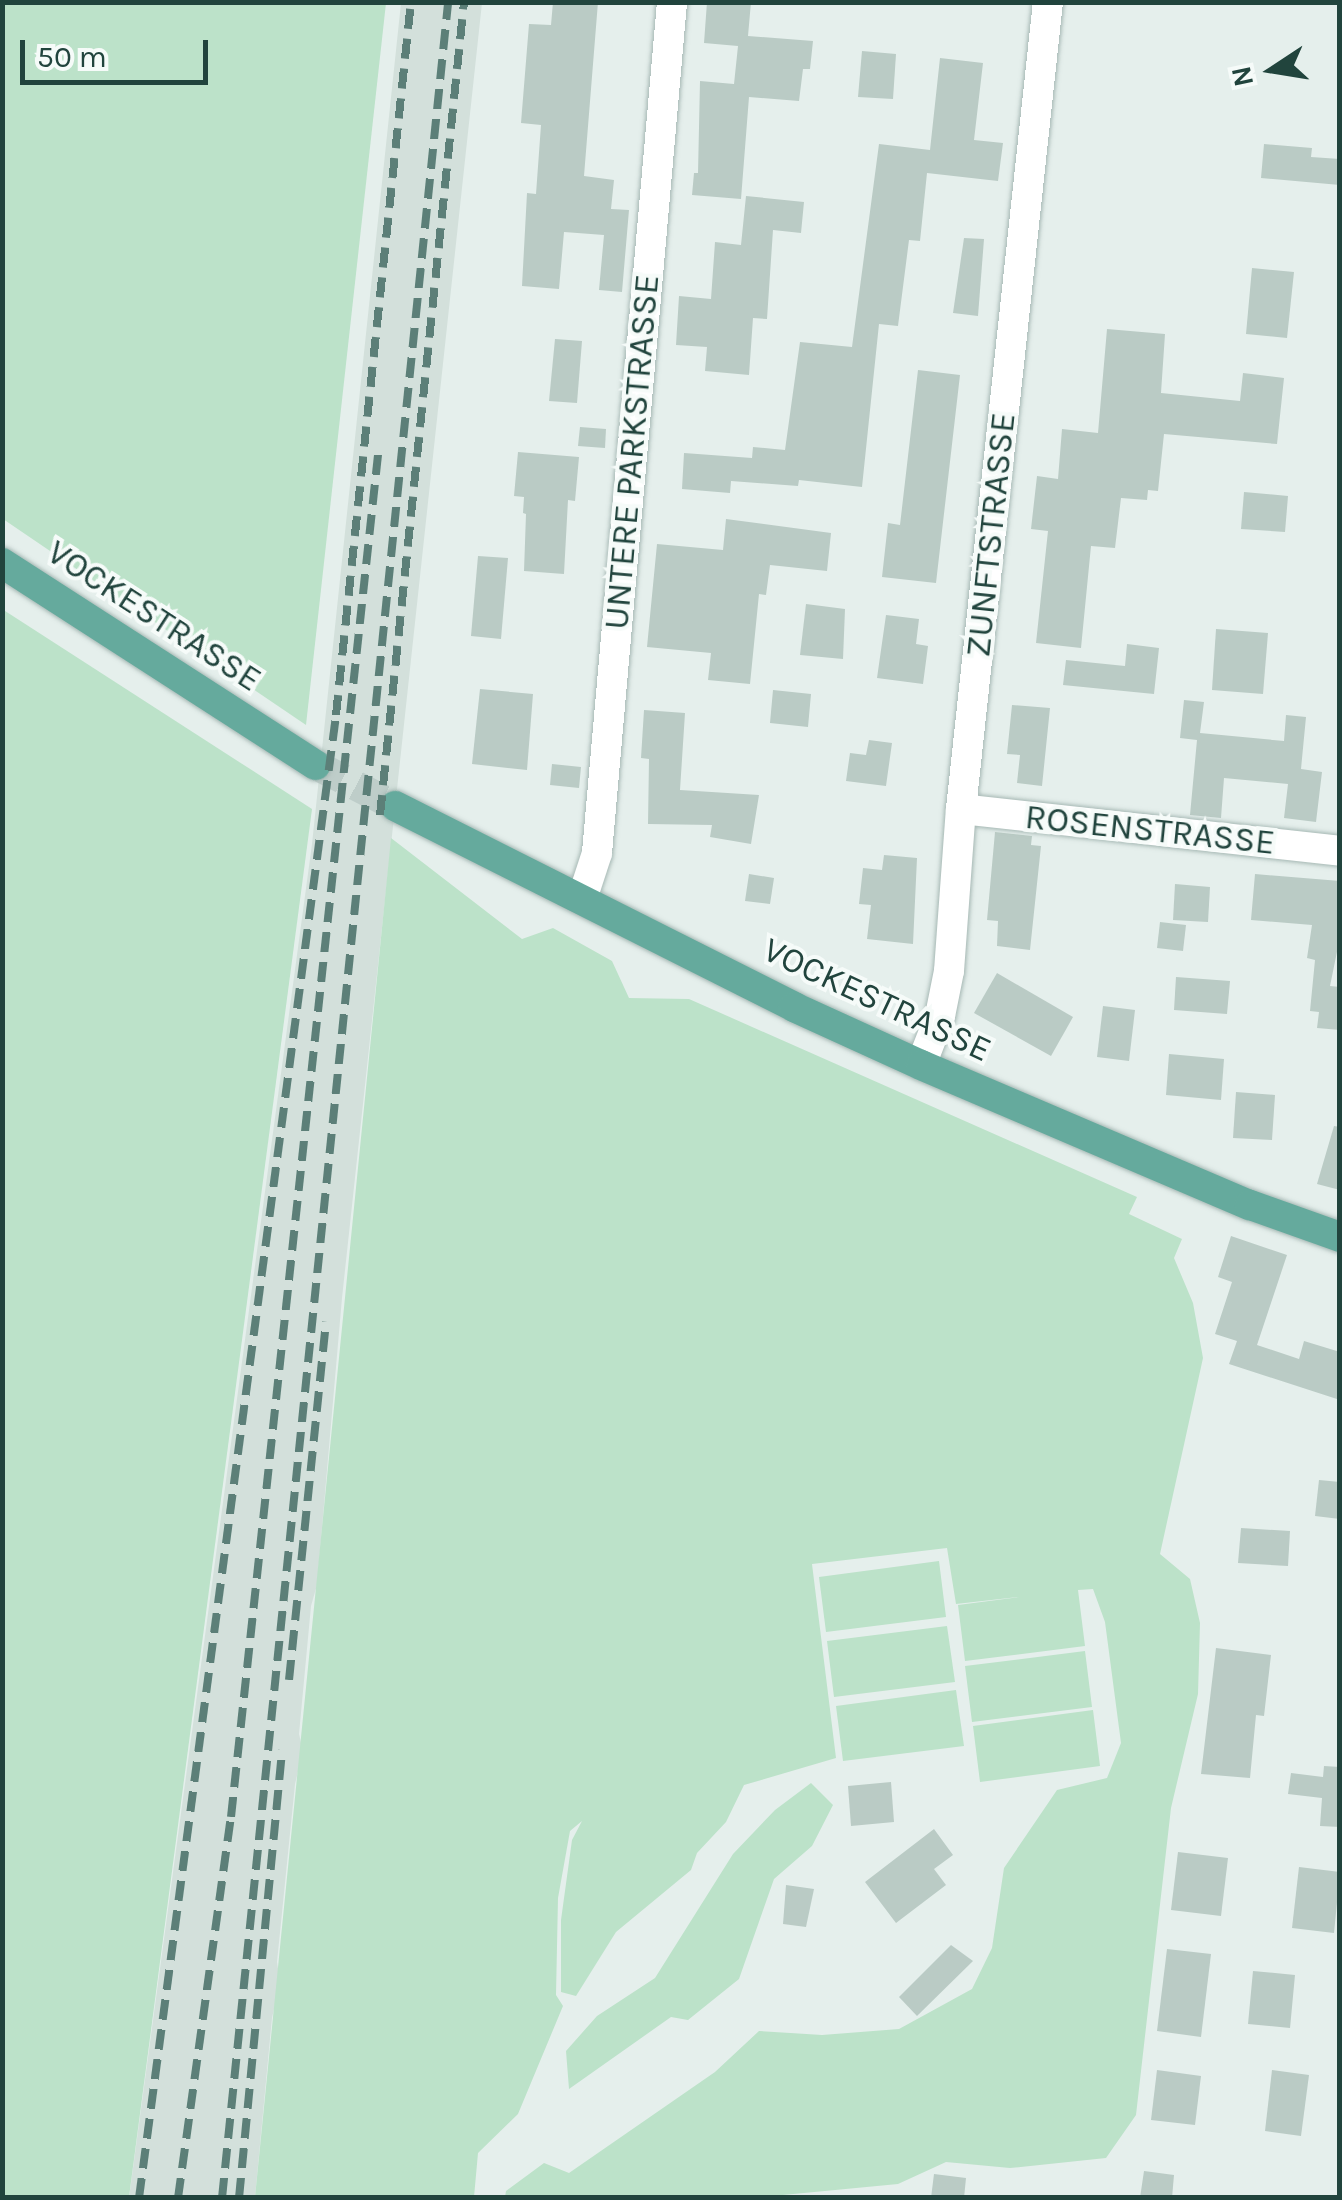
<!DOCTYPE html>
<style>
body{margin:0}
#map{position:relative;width:1342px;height:2200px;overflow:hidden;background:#e5efec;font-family:Karla,sans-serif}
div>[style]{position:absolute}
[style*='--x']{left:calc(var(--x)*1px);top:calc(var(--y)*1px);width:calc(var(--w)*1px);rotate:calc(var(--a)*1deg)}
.built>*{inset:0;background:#d3e0db}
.green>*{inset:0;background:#bce2c9}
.building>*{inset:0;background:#bacbc5}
.major-tunnel>*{height:30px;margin-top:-15px;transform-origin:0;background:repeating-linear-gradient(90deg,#becdc9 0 30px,transparent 0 45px)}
.roads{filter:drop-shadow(0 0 2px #a6b8b4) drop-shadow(0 0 2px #a6b8b4)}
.minor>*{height:30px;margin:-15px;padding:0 15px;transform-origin:15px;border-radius:15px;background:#fff}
.major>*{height:30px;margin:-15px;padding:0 15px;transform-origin:15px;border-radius:15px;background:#65aa9d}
.rail>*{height:8px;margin-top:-4px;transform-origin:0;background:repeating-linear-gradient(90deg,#5c7f78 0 20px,transparent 0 30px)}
span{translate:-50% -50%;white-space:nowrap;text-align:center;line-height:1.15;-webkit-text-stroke:8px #f6fbf9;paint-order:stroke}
.street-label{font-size:35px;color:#21443d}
.frame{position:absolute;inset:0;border:5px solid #21443d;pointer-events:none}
.north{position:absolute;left:1222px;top:20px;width:100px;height:100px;-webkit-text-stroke:8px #f6fbf9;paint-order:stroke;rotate:258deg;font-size:28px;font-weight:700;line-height:40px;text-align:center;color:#21443d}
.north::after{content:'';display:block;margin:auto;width:35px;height:45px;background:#21443d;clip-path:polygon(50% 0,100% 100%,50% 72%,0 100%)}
.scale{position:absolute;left:20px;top:40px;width:188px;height:45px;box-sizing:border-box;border:5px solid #21443d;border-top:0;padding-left:12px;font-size:30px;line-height:35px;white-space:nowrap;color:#21443d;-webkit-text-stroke:8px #f6fbf9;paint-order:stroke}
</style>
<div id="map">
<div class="built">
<i style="clip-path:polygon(401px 3px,482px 3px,342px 1298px,317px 1585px,311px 1606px,299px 1734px,303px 1751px,295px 1784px,277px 1962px,280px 1982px,272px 2018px,255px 2197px,129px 2198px,312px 844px)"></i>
</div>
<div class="green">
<i style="clip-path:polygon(2px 3px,386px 3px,306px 725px,3px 519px)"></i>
<i style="clip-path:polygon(2px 609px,312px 809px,129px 2197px,3px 2197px)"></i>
<i style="clip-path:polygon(391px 838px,522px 939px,553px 928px,612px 961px,629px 998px,689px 999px,1137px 1197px,1129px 1214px,1182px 1239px,1174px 1258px,1193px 1303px,1203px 1358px,1160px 1554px,1190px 1579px,1200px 1623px,1198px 1694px,1171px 1808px,1136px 2115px,1106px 2158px,1010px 2168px,946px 2162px,898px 2184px,762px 2197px,505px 2197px,506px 2191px,544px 2163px,569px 2173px,715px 2072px,759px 2031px,822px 2035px,899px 2029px,972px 1989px,992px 1948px,1004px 1868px,1057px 1790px,1107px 1778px,1121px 1743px,1105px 1622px,1093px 1589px,1078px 1590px,1085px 1646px,965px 1661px,958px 1605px,1019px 1597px,956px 1604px,947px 1548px,812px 1564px,836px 1758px,744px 1785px,726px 1822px,697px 1853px,691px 1870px,616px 1932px,576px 1996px,561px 1992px,561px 1920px,572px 1840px,582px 1821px,570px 1831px,558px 1898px,556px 1995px,563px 2006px,518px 2114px,478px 2153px,474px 2197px,255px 2197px)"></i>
<i style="clip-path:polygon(939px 1561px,946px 1617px,826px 1632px,819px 1577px)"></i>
<i style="clip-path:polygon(947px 1626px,955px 1682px,834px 1697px,827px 1641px)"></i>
<i style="clip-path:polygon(1085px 1651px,1092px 1707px,972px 1722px,965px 1666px)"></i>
<i style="clip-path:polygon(956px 1690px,964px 1746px,843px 1761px,836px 1706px)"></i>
<i style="clip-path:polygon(1093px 1710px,1100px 1766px,980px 1782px,973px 1726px)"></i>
<i style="clip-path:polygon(811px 1783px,833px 1805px,812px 1846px,774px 1879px,739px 1979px,688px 2020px,671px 2017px,569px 2089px,566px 2051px,597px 2016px,655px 1978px,733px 1854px,775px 1810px)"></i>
</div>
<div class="building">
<i style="clip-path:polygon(553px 2px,598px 2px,584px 176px,614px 180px,611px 209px,629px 210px,622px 292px,599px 290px,604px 235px,564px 232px,559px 289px,522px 286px,527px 193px,536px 194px,541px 125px,521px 123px,529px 24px,551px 25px)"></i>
<i style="clip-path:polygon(707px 2px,751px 2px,748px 36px,813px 41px,810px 69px,803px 69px,799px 101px,749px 97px,741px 199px,692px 195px,694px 173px,698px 173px,700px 81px,734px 84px,738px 46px,704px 43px)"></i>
<i style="clip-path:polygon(862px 51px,896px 54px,893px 99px,858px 97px)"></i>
<i style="clip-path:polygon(940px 58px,983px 63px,974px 140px,1003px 143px,998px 181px,927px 173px,920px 241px,909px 240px,898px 326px,879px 324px,862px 487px,799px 480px,798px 486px,731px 481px,730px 493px,682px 489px,684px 453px,752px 458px,753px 447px,785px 450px,800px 342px,852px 347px,879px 144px,930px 150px)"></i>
<i style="clip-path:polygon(1264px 144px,1312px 148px,1311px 157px,1340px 159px,1340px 185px,1261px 178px)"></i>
<i style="clip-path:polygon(746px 196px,804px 202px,801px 233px,773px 230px,767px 319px,753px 318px,749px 375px,705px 371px,707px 347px,676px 345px,679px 296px,711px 299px,715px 242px,741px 245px)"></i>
<i style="clip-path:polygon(964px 238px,984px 239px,978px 316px,953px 313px)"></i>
<i style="clip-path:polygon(1252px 268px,1294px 272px,1287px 338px,1246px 334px)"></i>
<i style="clip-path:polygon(1107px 329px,1165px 334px,1161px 393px,1240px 401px,1243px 373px,1284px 378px,1277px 444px,1164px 434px,1158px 491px,1148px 490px,1147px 500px,1121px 498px,1115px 548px,1091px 546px,1081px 648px,1036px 643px,1048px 531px,1031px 529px,1037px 476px,1058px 479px,1062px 429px,1098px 433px)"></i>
<i style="clip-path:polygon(555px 339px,582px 341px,577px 403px,549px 401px)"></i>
<i style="clip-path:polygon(918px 370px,960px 375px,936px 583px,882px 577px,888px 523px,900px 525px)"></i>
<i style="clip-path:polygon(580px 427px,606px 429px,605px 448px,578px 446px)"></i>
<i style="clip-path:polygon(518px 452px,579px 457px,575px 501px,568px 500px,564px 574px,524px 571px,526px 514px,523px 513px,524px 497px,514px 496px)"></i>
<i style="clip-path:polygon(1244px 492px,1288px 496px,1285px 532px,1241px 529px)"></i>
<i style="clip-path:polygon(726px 519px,831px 533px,827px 571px,770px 565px,766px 595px,759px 594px,750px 684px,708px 680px,711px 653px,647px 647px,657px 544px,723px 550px)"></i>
<i style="clip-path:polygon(478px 556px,508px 558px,501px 639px,471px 636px)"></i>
<i style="clip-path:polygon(806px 604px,845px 609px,843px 659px,800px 655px)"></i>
<i style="clip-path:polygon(886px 615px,919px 619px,916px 644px,928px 646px,923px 684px,877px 678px)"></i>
<i style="clip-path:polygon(1216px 629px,1268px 633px,1263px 694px,1212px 690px)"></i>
<i style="clip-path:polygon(1127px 644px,1159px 648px,1154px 694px,1063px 685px,1066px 660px,1125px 666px)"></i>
<i style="clip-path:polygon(480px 689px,533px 694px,527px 770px,472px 764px)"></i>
<i style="clip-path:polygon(773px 690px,811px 694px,808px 727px,770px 723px)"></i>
<i style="clip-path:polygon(1184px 700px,1204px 702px,1200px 733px,1284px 741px,1286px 715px,1306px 717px,1301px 769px,1322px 772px,1316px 822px,1284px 818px,1288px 784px,1224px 778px,1221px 818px,1190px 815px,1197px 740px,1180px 738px)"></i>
<i style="clip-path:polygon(1012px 705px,1050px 708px,1042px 786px,1017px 783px,1020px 755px,1007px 754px)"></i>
<i style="clip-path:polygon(644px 710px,685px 713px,680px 790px,759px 795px,751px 844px,710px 837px,712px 825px,648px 824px,649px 759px,641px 758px)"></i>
<i style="clip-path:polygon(869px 740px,892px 743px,886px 786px,846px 781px,850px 753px,866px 755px)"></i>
<i style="clip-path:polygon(552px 764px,581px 767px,579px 788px,550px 785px)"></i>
<i style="clip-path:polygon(995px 832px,1032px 836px,1031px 845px,1041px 846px,1030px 950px,997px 946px,998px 921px,987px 920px)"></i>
<i style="clip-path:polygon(884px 855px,917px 858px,913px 944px,867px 939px,871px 905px,859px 904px,863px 868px,882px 870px)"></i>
<i style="clip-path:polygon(749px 874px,774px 878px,770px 904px,745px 901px)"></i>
<i style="clip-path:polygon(1255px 874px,1340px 881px,1340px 937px,1330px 986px,1340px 987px,1340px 1030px,1317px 1028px,1319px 1012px,1310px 1011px,1315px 960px,1307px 958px,1312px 925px,1251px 920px)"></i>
<i style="clip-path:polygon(1175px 884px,1210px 887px,1208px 922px,1173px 920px)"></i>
<i style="clip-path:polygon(1160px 922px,1186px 925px,1183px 951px,1157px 948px)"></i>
<i style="clip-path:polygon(997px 973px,1073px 1017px,1051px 1056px,974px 1013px)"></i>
<i style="clip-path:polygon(1176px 977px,1230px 981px,1227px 1014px,1174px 1010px)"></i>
<i style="clip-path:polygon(1103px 1006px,1135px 1010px,1129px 1061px,1097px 1057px)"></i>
<i style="clip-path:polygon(1169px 1054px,1224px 1059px,1221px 1100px,1166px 1095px)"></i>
<i style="clip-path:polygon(1236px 1092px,1275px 1095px,1272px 1140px,1233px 1138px)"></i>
<i style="clip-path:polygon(1334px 1126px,1340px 1127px,1340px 1190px,1317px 1184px)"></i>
<i style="clip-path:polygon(1231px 1236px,1287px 1255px,1257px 1345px,1299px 1359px,1304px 1341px,1340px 1352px,1340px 1400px,1229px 1364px,1237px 1341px,1215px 1334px,1232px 1282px,1218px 1277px)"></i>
<i style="clip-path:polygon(1319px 1480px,1340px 1482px,1340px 1519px,1315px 1516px)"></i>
<i style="clip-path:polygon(1241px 1528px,1290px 1531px,1288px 1566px,1238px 1563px)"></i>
<i style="clip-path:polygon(1216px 1648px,1271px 1655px,1264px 1716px,1256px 1715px,1250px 1778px,1201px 1774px)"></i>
<i style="clip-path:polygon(1324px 1766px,1340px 1767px,1340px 1827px,1320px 1826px,1322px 1798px,1288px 1794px,1291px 1773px,1323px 1777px)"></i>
<i style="clip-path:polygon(891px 1782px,894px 1822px,851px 1826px,848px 1786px)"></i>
<i style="clip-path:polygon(934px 1829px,953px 1855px,934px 1869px,946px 1885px,896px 1923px,865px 1882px)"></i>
<i style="clip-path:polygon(1178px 1852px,1228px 1858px,1221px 1916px,1171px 1910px)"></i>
<i style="clip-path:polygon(1299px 1867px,1340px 1872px,1334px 1933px,1292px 1928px)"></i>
<i style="clip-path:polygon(786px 1885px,814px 1889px,806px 1927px,783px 1924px)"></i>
<i style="clip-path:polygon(951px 1945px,973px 1961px,917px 2016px,899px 1997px)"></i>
<i style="clip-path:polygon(1167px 1949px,1211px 1954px,1201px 2037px,1157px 2031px)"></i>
<i style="clip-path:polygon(1253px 1971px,1295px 1975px,1290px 2028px,1248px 2024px)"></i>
<i style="clip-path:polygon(1157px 2070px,1201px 2076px,1195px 2125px,1151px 2120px)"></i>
<i style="clip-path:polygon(1272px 2070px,1309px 2075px,1301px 2136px,1265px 2131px)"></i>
<i style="clip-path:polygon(1144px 2171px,1174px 2175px,1172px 2198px,1140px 2198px)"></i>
<i style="clip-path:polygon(934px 2174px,966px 2178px,964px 2198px,931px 2198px)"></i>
</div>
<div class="major-tunnel">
<i style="--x:316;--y:765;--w:89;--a:27.4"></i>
</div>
<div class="roads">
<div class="minor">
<i style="--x:961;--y:809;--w:381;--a:6.3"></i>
<i style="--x:582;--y:899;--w:48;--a:-71.9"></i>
<i style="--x:597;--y:853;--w:854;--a:-84.96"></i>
<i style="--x:921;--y:1065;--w:53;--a:-68.8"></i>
<i style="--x:940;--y:1016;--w:46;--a:-78.7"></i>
<i style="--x:949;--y:971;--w:162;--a:-85.8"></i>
<i style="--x:961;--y:809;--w:812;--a:-83.85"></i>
</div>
<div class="major">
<i style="--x:2;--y:563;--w:373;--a:32.8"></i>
<i style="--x:395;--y:806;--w:447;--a:26.7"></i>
<i style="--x:794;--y:1007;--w:140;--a:24.5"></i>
<i style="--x:921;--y:1065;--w:358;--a:23.1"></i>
<i style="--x:1250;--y:1205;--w:96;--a:19.6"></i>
</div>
</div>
<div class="rail">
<i style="--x:380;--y:815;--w:817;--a:-84.1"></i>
<i style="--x:289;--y:1680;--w:360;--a:-84.1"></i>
<i style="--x:139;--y:2198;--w:1496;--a:-82.43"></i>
<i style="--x:336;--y:715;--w:717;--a:-84"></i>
<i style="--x:178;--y:2198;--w:385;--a:-82.1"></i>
<i style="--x:231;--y:1817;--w:1371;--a:-83.84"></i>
<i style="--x:222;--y:2198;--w:2208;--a:-84.12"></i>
<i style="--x:239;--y:2198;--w:450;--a:-84.5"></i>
</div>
<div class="street-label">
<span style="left:632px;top:452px;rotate:-85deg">UNTERE PARKSTRASSE</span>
<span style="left:991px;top:535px;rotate:-84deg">ZUNFTSTRASSE</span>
<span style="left:154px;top:616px;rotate:33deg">VOCKESTRASSE</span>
<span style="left:1150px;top:830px;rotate:6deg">ROSENSTRASSE</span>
<span style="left:877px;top:1000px;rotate:25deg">VOCKESTRASSE</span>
</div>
<div class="frame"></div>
<div class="north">N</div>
<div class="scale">50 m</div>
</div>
